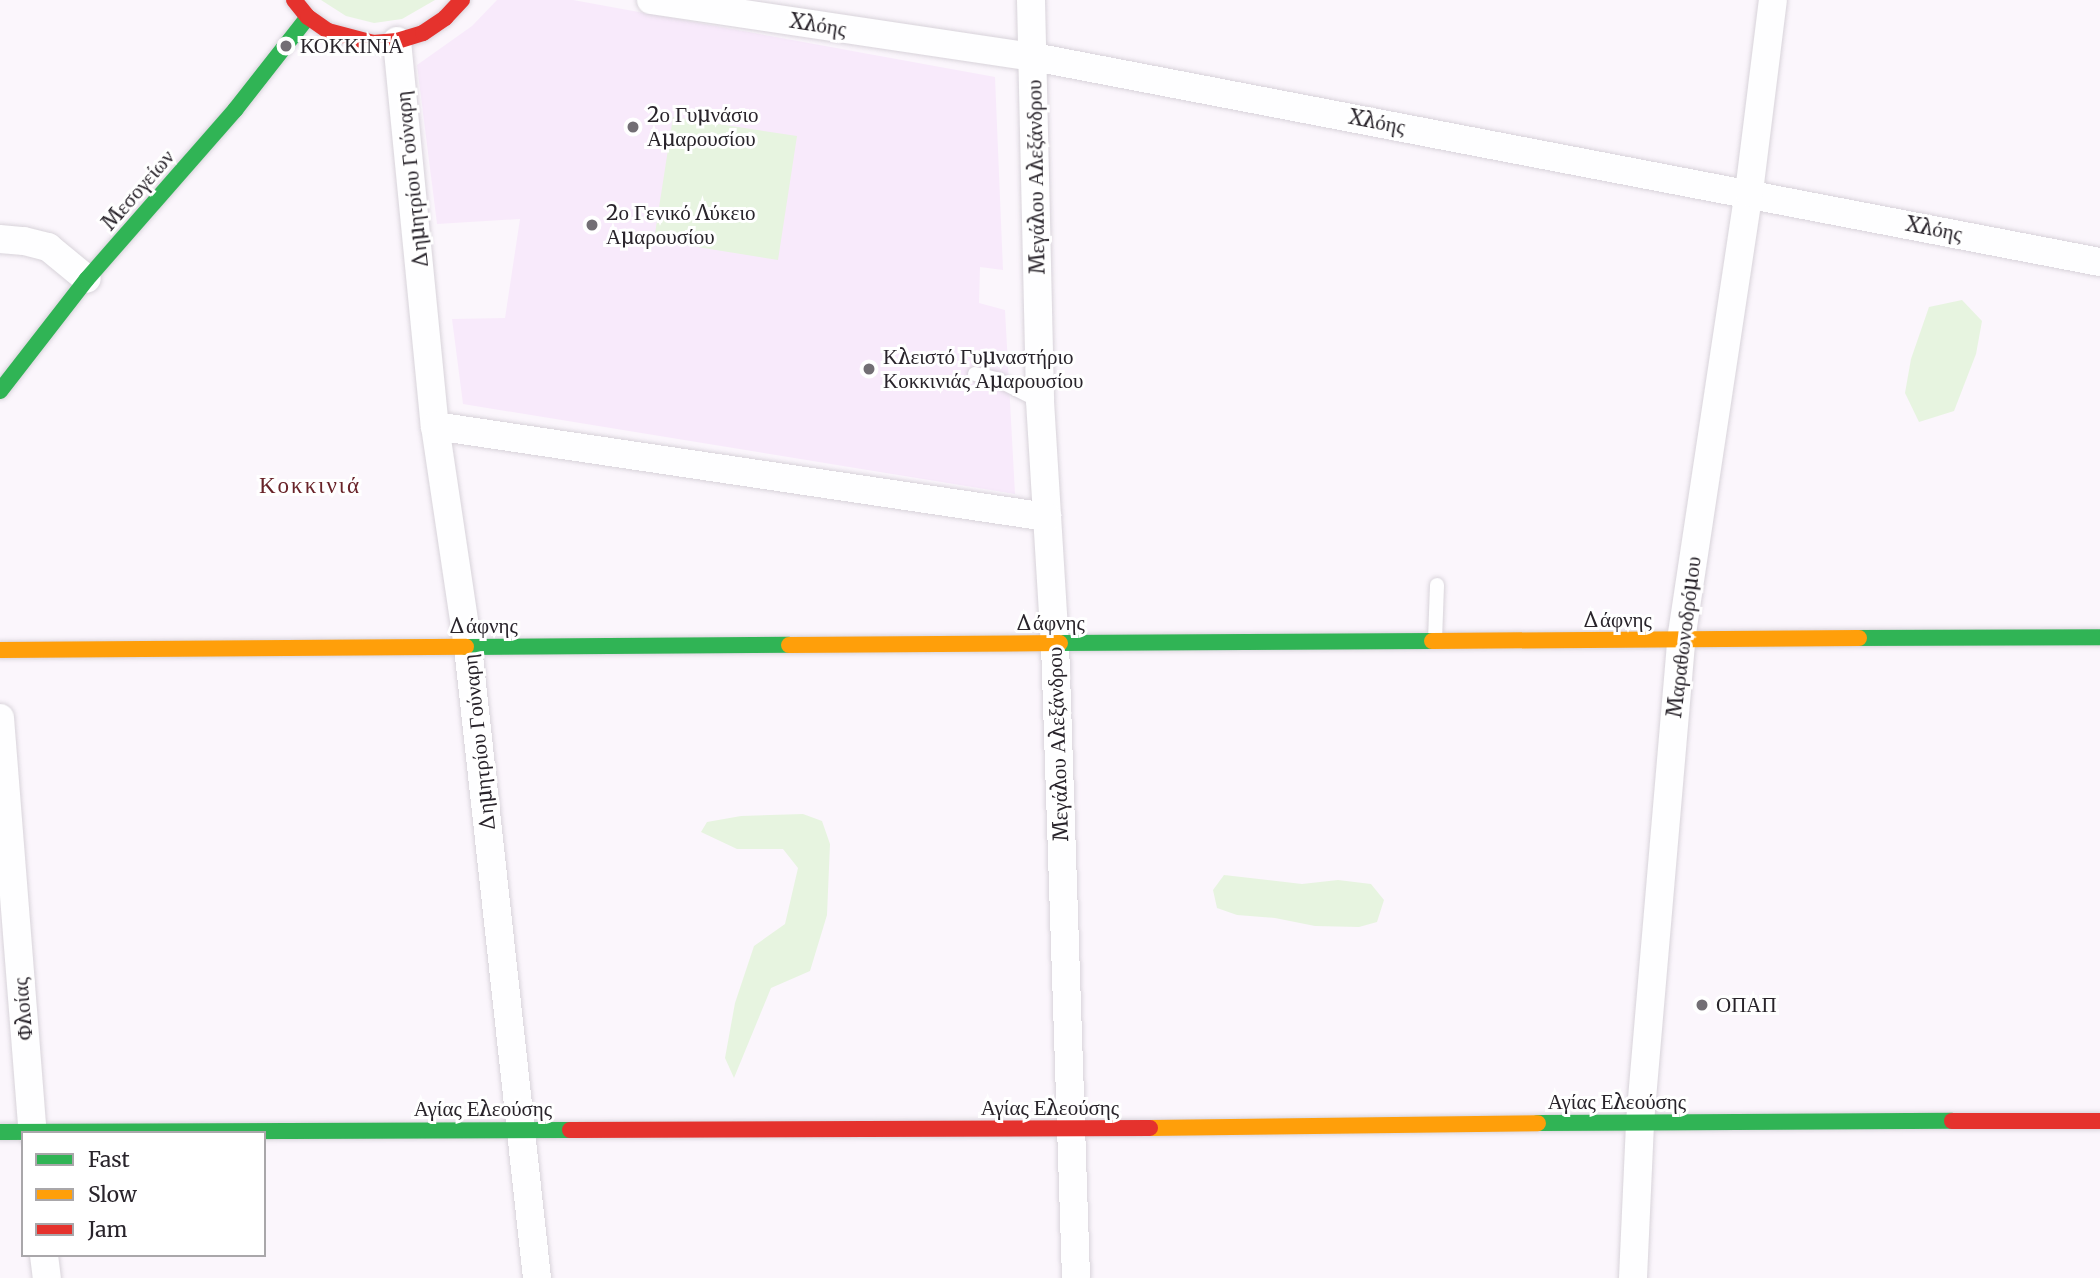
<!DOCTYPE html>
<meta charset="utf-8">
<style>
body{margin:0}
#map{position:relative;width:2100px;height:1278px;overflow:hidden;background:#fbf6fc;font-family:Merriweather,serif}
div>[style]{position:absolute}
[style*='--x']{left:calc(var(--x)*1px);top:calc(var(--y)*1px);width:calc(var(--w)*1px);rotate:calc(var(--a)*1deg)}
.built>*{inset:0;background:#f8eafb}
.green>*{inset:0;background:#e7f4e0}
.roads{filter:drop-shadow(0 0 2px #d8d3da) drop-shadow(0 0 2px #d8d3da)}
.lane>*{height:14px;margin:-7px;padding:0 7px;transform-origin:7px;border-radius:7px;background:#fefeff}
.street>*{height:28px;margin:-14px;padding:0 14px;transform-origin:14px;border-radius:14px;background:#fefeff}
.fast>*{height:16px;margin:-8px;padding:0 8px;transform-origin:8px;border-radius:8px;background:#30b455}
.slow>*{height:16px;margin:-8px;padding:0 8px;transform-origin:8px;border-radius:8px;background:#ff9f0a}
.jam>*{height:16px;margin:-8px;padding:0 8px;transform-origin:8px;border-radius:8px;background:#e5322d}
.dots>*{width:19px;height:19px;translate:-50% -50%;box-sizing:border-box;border:4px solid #fff;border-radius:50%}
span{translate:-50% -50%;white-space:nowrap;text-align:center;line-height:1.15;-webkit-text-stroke:6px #fff;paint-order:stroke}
.street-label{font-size:21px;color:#29242b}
.poi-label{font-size:21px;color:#29242b}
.left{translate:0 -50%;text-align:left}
.neighbourhood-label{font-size:23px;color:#692329;letter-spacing:2px}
.legend{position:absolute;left:21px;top:1131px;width:245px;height:126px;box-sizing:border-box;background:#fff;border:2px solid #a9a7aa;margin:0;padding:9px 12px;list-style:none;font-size:21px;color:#29242b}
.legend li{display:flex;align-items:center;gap:14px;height:35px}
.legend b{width:35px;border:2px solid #a9a7aa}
</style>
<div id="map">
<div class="built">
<i style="clip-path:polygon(497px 0,573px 0,995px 77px,1003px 270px,980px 267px,979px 303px,1005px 310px,1015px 494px,463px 404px,452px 319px,505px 318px,520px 219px,437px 224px,417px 65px,472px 26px)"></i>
</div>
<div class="green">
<i style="clip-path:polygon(321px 0,435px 0,402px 19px,374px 23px,346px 16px)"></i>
<i style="clip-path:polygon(673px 117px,797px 136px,778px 260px,654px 240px)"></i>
<i style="clip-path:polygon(1962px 300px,1982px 321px,1976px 354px,1954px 411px,1919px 422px,1905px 393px,1911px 359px,1929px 307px)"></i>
<i style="clip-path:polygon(803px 814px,822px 821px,830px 844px,827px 915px,810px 971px,771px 988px,734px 1078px,725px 1058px,735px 1003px,754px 946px,785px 924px,798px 868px,783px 849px,737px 849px,701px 832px,707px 822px,741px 816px)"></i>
<i style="clip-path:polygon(1224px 875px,1302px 884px,1338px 880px,1371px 884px,1384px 900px,1377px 922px,1359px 927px,1315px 926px,1275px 918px,1237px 915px,1217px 908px,1213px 890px)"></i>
</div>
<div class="roads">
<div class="lane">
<i style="--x:975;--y:374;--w:22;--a:13"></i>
<i style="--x:996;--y:379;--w:49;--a:26.6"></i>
<i style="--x:1435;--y:640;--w:55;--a:-87.9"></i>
</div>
<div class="street">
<i style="--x:651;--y:0;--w:387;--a:8.5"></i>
<i style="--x:1034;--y:57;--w:1086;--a:10.89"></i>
<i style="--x:1031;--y:0;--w:401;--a:88.7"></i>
<i style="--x:1040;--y:401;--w:243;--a:86.5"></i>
<i style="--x:1055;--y:644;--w:634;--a:88.1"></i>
<i style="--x:397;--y:41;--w:387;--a:84.4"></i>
<i style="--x:435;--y:426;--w:223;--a:81.5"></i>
<i style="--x:468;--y:647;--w:635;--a:83.76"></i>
<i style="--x:0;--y:239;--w:24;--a:5"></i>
<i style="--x:24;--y:241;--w:25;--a:14"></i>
<i style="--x:48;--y:247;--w:50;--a:39.4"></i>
<i style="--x:435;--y:426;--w:619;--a:8.46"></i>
<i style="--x:0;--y:718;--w:416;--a:85.5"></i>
<i style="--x:44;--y:1255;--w:23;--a:83"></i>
<i style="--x:1633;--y:1278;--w:156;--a:-87.4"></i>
<i style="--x:1640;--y:1122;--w:484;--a:-85.1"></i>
<i style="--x:1681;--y:640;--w:453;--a:-81.4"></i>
<i style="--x:1749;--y:192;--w:193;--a:-82.9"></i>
</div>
<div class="fast">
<i style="--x:0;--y:391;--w:142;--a:-52.2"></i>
<i style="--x:87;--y:279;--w:225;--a:-48.8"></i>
<i style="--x:235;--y:110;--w:118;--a:-51.9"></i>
<i style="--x:1859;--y:638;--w:241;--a:-0.2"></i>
<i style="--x:1060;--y:643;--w:372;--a:-0.3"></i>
<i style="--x:466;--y:647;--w:323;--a:-0.4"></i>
<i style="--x:1538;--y:1123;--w:414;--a:-0.3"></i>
<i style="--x:0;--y:1132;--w:570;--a:-0.2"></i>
</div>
<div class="slow">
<i style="--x:1432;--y:641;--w:427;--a:-0.4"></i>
<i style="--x:789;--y:645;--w:271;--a:-0.4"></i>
<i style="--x:0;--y:650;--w:466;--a:-0.4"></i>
<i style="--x:1150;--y:1128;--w:388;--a:-0.7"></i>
</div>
<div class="jam">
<i style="--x:294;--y:0;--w:22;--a:51"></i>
<i style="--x:308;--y:17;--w:24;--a:35"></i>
<i style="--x:328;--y:31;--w:47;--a:14.9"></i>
<i style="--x:373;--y:43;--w:24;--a:-5"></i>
<i style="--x:397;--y:41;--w:27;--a:-17"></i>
<i style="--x:423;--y:33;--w:27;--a:-34"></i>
<i style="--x:445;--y:18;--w:25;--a:-47"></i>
<i style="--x:1952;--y:1121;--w:148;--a:0"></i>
<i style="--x:570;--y:1130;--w:580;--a:-0.2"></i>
</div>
</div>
<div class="dots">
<i style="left:286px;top:46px;background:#726e74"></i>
<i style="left:633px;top:127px;background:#726e74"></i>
<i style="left:592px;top:225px;background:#726e74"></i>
<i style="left:869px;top:369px;background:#726e74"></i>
<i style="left:1702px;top:1005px;background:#726e74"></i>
</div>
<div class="street-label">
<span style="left:818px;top:25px;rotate:9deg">Χλόης</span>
<span style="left:1377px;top:122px;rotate:11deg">Χλόης</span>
<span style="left:1036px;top:177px;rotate:-91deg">Μεγάλου Αλεξάνδρου</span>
<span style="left:412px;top:180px;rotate:-96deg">Δημητρίου Γούναρη</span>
<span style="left:138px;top:190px;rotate:-49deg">Μεσογείων</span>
<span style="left:1934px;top:229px;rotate:11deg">Χλόης</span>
<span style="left:1617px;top:620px">Δάφνης</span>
<span style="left:1050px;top:623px">Δάφνης</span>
<span style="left:483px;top:626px">Δάφνης</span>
<span style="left:1684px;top:637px;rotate:-83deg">Μαραθωνοδρόμου</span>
<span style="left:479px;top:743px;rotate:-96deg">Δημητρίου Γούναρη</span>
<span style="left:1058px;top:744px;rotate:-92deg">Μεγάλου Αλεξάνδρου</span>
<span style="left:23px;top:1009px;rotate:-95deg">Φλοίας</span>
<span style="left:1617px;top:1102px">Αγίας Ελεούσης</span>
<span style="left:1050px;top:1108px">Αγίας Ελεούσης</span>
<span style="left:483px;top:1109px">Αγίας Ελεούσης</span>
</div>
<div class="poi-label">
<span class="left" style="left:300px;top:46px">ΚΟΚΚΙΝΙΑ</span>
<span class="left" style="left:647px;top:127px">2ο Γυμνάσιο<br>Αμαρουσίου</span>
<span class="left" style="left:606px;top:225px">2ο Γενικό Λύκειο<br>Αμαρουσίου</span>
<span class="left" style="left:883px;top:369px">Κλειστό Γυμναστήριο<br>Κοκκινιάς Αμαρουσίου</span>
<span class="left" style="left:1716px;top:1005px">ΟΠΑΠ</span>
</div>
<div class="neighbourhood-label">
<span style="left:310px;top:485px">Κοκκινιά</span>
</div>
<ul class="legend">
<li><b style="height:9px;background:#30b455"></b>Fast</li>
<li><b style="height:9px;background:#ff9f0a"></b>Slow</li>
<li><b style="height:9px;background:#e5322d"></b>Jam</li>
</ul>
</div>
